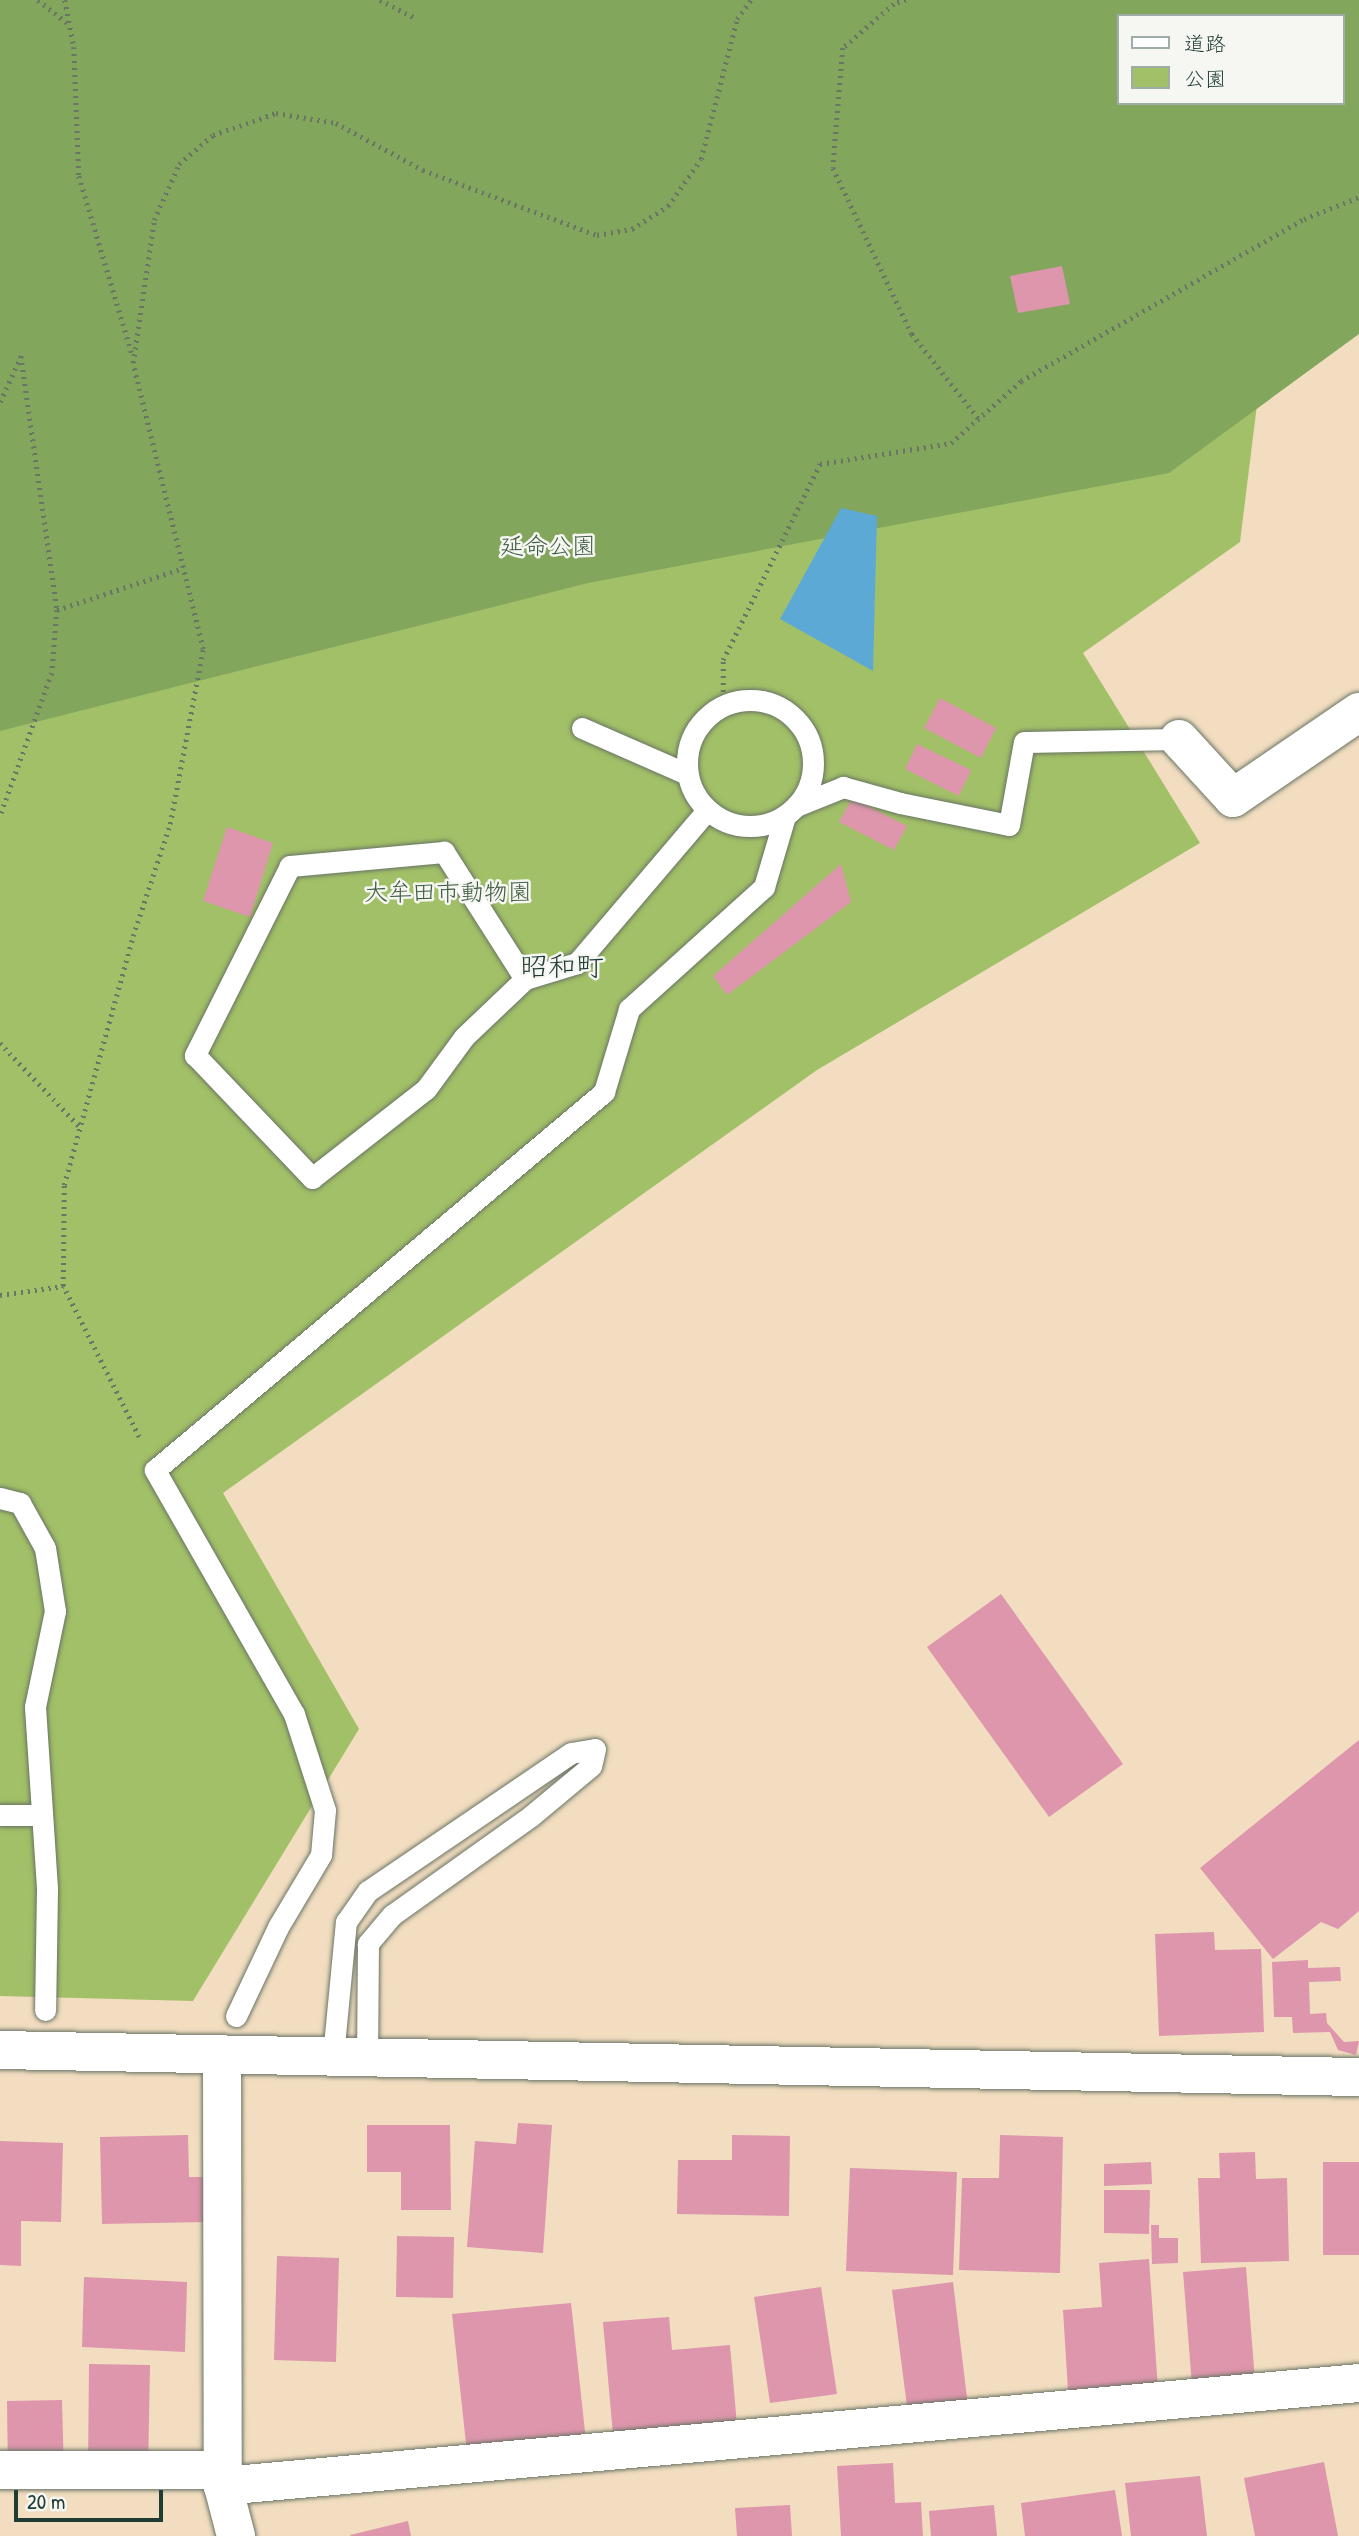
<!DOCTYPE html>
<meta charset="utf-8">
<style>
body{margin:0}
#map{position:relative;width:1359px;height:2536px;overflow:hidden;background:#f2ddc0;font-family:"Patrick Hand","Klee One",sans-serif}
div>[style]{position:absolute}
[style*='--x']{left:calc(var(--x)*1px);top:calc(var(--y)*1px);width:calc(var(--w)*1px);rotate:calc(var(--a)*1deg)}
.green>*{inset:0;background:#a2c067}
.forest>*{inset:0;background:#81a65c}
.water>*{inset:0;background:#5da9d6}
.building>*{inset:0;background:#dd96ac}
.path>*{height:4.5px;margin-top:-2.25px;transform-origin:0;background:repeating-linear-gradient(90deg,#697565 0 2px,transparent 0 7px)}
.roads{filter:drop-shadow(0 0 2px #697565) drop-shadow(0 0 2px #697565)}
.lane>*{height:21px;margin:-10.5px;padding:0 10.5px;transform-origin:10.5px;border-radius:10.5px;background:#fff}
.lane>.ring{margin:-10.5px;padding:0;box-sizing:content-box;background:none;border:21px solid #fff;border-radius:50%}
.street>*{height:38px;margin:-19px;padding:0 19px;transform-origin:19px;border-radius:19px;background:#fff}
span{translate:-50% -50%;white-space:nowrap;text-align:center;line-height:1.15;-webkit-text-stroke:5px #f6f6f2;paint-order:stroke}
.park-label{font-size:24px;color:#405e41}
.quarter-label{font-size:28px;color:#1f3d34}
.legend{position:absolute;left:1117px;top:14px;width:228px;height:91px;box-sizing:border-box;background:#f6f6f2;border:2px solid #a0aca6;margin:0;padding:9px 12px;list-style:none;font-size:21px;color:#1f3d34}
.legend li{display:flex;align-items:center;gap:14px;height:35px}
.legend b{width:35px;border:2px solid #a0aca6}
.scale{position:absolute;left:14px;top:2490px;width:149px;height:32px;box-sizing:border-box;border:4px solid #1f3d34;border-top:0;padding-left:9px;font-size:21px;line-height:24px;white-space:nowrap;color:#1f3d34;-webkit-text-stroke:5px #f6f6f2;paint-order:stroke}
</style>
<div id="map">
<div class="green">
<i style="clip-path:polygon(evenodd,0 0,1359px 0,1359px 209px,1266px 332px,1240px 542px,1083px 653px,1200px 843px,817px 1070px,223px 1493px,359px 1729px,193px 2001px,0 1996px,0 0,1119px 16px,1343px 16px,1343px 103px,1119px 103px,1119px 16px)"></i>
</div>
<div class="forest">
<i style="clip-path:polygon(evenodd,0 0,1359px 0,1359px 334px,1169px 473px,588px 583px,0 731px,0 0,1119px 16px,1343px 16px,1343px 103px,1119px 103px,1119px 16px)"></i>
</div>
<div class="water">
<i style="clip-path:polygon(841px 508px,877px 516px,873px 671px,780px 619px)"></i>
</div>
<div class="building">
<i style="clip-path:polygon(1062px 266px,1070px 304px,1018px 313px,1010px 276px)"></i>
<i style="clip-path:polygon(940px 698px,996px 728px,981px 758px,924px 728px)"></i>
<i style="clip-path:polygon(917px 744px,971px 770px,959px 796px,905px 769px)"></i>
<i style="clip-path:polygon(852px 798px,907px 826px,894px 850px,839px 822px)"></i>
<i style="clip-path:polygon(227px 827px,273px 843px,250px 917px,203px 901px)"></i>
<i style="clip-path:polygon(841px 864px,851px 902px,727px 995px,713px 976px)"></i>
<i style="clip-path:polygon(1001px 1594px,1123px 1764px,1049px 1817px,927px 1647px)"></i>
<i style="clip-path:polygon(1359px 1740px,1359px 1911px,1338px 1929px,1321px 1922px,1273px 1959px,1200px 1868px)"></i>
<i style="clip-path:polygon(1214px 1932px,1215px 1950px,1261px 1949px,1264px 2032px,1159px 2036px,1155px 1934px)"></i>
<i style="clip-path:polygon(1308px 1960px,1308px 1968px,1340px 1967px,1341px 1981px,1309px 1982px,1310px 2014px,1326px 2013px,1327px 2023px,1344px 2042px,1359px 2041px,1356px 2055px,1338px 2050px,1330px 2032px,1293px 2033px,1292px 2017px,1274px 2017px,1272px 1962px)"></i>
<i style="clip-path:polygon(518px 2123px,552px 2125px,543px 2253px,467px 2247px,475px 2141px,516px 2144px)"></i>
<i style="clip-path:polygon(367px 2125px,450px 2125px,451px 2210px,401px 2210px,401px 2172px,367px 2172px)"></i>
<i style="clip-path:polygon(188px 2135px,189px 2177px,203px 2177px,205px 2222px,102px 2224px,100px 2137px)"></i>
<i style="clip-path:polygon(732px 2135px,790px 2136px,789px 2216px,677px 2214px,678px 2160px,732px 2160px)"></i>
<i style="clip-path:polygon(1000px 2135px,1063px 2137px,1060px 2273px,959px 2270px,962px 2178px,999px 2178px)"></i>
<i style="clip-path:polygon(0 2141px,63px 2143px,61px 2222px,21px 2221px,21px 2266px,0 2265px)"></i>
<i style="clip-path:polygon(1255px 2152px,1256px 2179px,1287px 2178px,1289px 2261px,1201px 2263px,1198px 2178px,1220px 2178px,1219px 2153px)"></i>
<i style="clip-path:polygon(1151px 2162px,1152px 2184px,1104px 2186px,1104px 2164px)"></i>
<i style="clip-path:polygon(1323px 2162px,1359px 2162px,1359px 2255px,1323px 2255px)"></i>
<i style="clip-path:polygon(850px 2168px,957px 2172px,953px 2275px,846px 2271px)"></i>
<i style="clip-path:polygon(1104px 2190px,1150px 2190px,1149px 2234px,1104px 2233px)"></i>
<i style="clip-path:polygon(1151px 2225px,1159px 2225px,1159px 2238px,1178px 2238px,1178px 2263px,1152px 2264px)"></i>
<i style="clip-path:polygon(397px 2236px,454px 2237px,453px 2298px,396px 2297px)"></i>
<i style="clip-path:polygon(277px 2256px,339px 2258px,336px 2362px,274px 2360px)"></i>
<i style="clip-path:polygon(1149px 2259px,1160px 2418px,1070px 2423px,1063px 2310px,1102px 2307px,1099px 2263px)"></i>
<i style="clip-path:polygon(1246px 2267px,1256px 2393px,1193px 2398px,1183px 2272px)"></i>
<i style="clip-path:polygon(84px 2277px,187px 2282px,185px 2352px,82px 2347px)"></i>
<i style="clip-path:polygon(953px 2282px,968px 2406px,908px 2414px,892px 2290px)"></i>
<i style="clip-path:polygon(821px 2287px,837px 2394px,770px 2403px,754px 2297px)"></i>
<i style="clip-path:polygon(571px 2303px,587px 2450px,468px 2462px,452px 2314px)"></i>
<i style="clip-path:polygon(669px 2317px,672px 2350px,730px 2345px,737px 2425px,613px 2435px,603px 2322px)"></i>
<i style="clip-path:polygon(89px 2364px,150px 2365px,148px 2472px,88px 2470px)"></i>
<i style="clip-path:polygon(62px 2400px,64px 2475px,8px 2476px,7px 2401px)"></i>
<i style="clip-path:polygon(1324px 2462px,1338px 2536px,1255px 2536px,1244px 2478px)"></i>
<i style="clip-path:polygon(893px 2463px,895px 2503px,921px 2502px,923px 2536px,841px 2536px,837px 2466px)"></i>
<i style="clip-path:polygon(1200px 2476px,1207px 2536px,1131px 2536px,1125px 2483px)"></i>
<i style="clip-path:polygon(1115px 2490px,1122px 2536px,1025px 2536px,1021px 2503px)"></i>
<i style="clip-path:polygon(790px 2505px,792px 2536px,737px 2536px,735px 2508px)"></i>
<i style="clip-path:polygon(994px 2505px,997px 2536px,931px 2536px,929px 2511px)"></i>
<i style="clip-path:polygon(408px 2521px,411px 2536px,351px 2536px,350px 2535px)"></i>
</div>
<div class="path">
<i style="--x:38;--y:0;--w:39;--a:38"></i>
<i style="--x:65;--y:0;--w:48;--a:79.2"></i>
<i style="--x:74;--y:47;--w:129;--a:87.8"></i>
<i style="--x:79;--y:176;--w:186;--a:73.4"></i>
<i style="--x:380;--y:0;--w:38;--a:27"></i>
<i style="--x:906;--y:0;--w:13;--a:162"></i>
<i style="--x:894;--y:4;--w:67;--a:139.2"></i>
<i style="--x:843;--y:48;--w:120;--a:94.8"></i>
<i style="--x:833;--y:168;--w:184;--a:64.6"></i>
<i style="--x:912;--y:334;--w:107;--a:51.8"></i>
<i style="--x:0;--y:402;--w:51;--a:-65.5"></i>
<i style="--x:21;--y:356;--w:257;--a:81.9"></i>
<i style="--x:57;--y:610;--w:63;--a:94.5"></i>
<i style="--x:52;--y:673;--w:153;--a:109.9"></i>
<i style="--x:57;--y:610;--w:133;--a:-18.4"></i>
<i style="--x:723;--y:706;--w:46;--a:-90"></i>
<i style="--x:723;--y:660;--w:219;--a:-63.7"></i>
<i style="--x:820;--y:464;--w:133;--a:-9.1"></i>
<i style="--x:951;--y:443;--w:94;--a:-41.5"></i>
<i style="--x:1021;--y:381;--w:326;--a:-29.8"></i>
<i style="--x:1304;--y:219;--w:59;--a:-21.8"></i>
<i style="--x:0;--y:1043;--w:115;--a:46.4"></i>
<i style="--x:0;--y:1295;--w:64;--a:-8.1"></i>
<i style="--x:139;--y:1437;--w:169;--a:-116.7"></i>
<i style="--x:63;--y:1286;--w:101;--a:-89.4"></i>
<i style="--x:64;--y:1185;--w:258;--a:-74.5"></i>
<i style="--x:133;--y:936;--w:118;--a:-71.7"></i>
<i style="--x:170;--y:824;--w:178;--a:-79.3"></i>
<i style="--x:203;--y:649;--w:294;--a:-103.8"></i>
<i style="--x:133;--y:363;--w:145;--a:-81.6"></i>
<i style="--x:154;--y:220;--w:61;--a:-65.9"></i>
<i style="--x:179;--y:164;--w:45;--a:-40.5"></i>
<i style="--x:213;--y:135;--w:67;--a:-19.2"></i>
<i style="--x:276;--y:113;--w:61;--a:9.5"></i>
<i style="--x:336;--y:123;--w:99;--a:28.4"></i>
<i style="--x:423;--y:170;--w:186;--a:20.5"></i>
<i style="--x:597;--y:235;--w:36;--a:-10"></i>
<i style="--x:632;--y:229;--w:43;--a:-32.6"></i>
<i style="--x:668;--y:206;--w:57;--a:-54.9"></i>
<i style="--x:701;--y:159;--w:145;--a:-75.6"></i>
<i style="--x:737;--y:19;--w:24;--a:-54"></i>
</div>
<div class="roads">
<div class="lane">
<i class="ring" style="left:687px;top:700px;width:105px;height:105px"></i>
<i style="--x:582;--y:728;--w:115;--a:23.7"></i>
<i style="--x:796;--y:806;--w:51;--a:-22"></i>
<i style="--x:843;--y:787;--w:59;--a:15.7"></i>
<i style="--x:900;--y:803;--w:111;--a:11.4"></i>
<i style="--x:1009;--y:825;--w:84;--a:-79.8"></i>
<i style="--x:1024;--y:742;--w:155;--a:-1.1"></i>
<i style="--x:525;--y:979;--w:151;--a:-122.5"></i>
<i style="--x:444;--y:852;--w:155;--a:174.8"></i>
<i style="--x:290;--y:866;--w:212;--a:116.7"></i>
<i style="--x:195;--y:1055;--w:170;--a:46.4"></i>
<i style="--x:312;--y:1178;--w:145;--a:-38"></i>
<i style="--x:426;--y:1089;--w:64;--a:-53.8"></i>
<i style="--x:464;--y:1037;--w:84;--a:-43.6"></i>
<i style="--x:525;--y:979;--w:54;--a:-17.1"></i>
<i style="--x:577;--y:963;--w:201;--a:-49.6"></i>
<i style="--x:0;--y:1498;--w:21;--a:14"></i>
<i style="--x:20;--y:1503;--w:51;--a:60.9"></i>
<i style="--x:45;--y:1548;--w:64;--a:81"></i>
<i style="--x:55;--y:1611;--w:98;--a:101.8"></i>
<i style="--x:35;--y:1707;--w:182;--a:86.2"></i>
<i style="--x:47;--y:1889;--w:121;--a:90.9"></i>
<i style="--x:0;--y:1815;--w:41;--a:0"></i>
<i style="--x:236;--y:2016;--w:98;--a:-64.7"></i>
<i style="--x:278;--y:1927;--w:84;--a:-59.2"></i>
<i style="--x:321;--y:1855;--w:45;--a:-84.9"></i>
<i style="--x:325;--y:1810;--w:101;--a:-107.9"></i>
<i style="--x:294;--y:1714;--w:281;--a:-119.7"></i>
<i style="--x:155;--y:1470;--w:587;--a:-40.09"></i>
<i style="--x:604;--y:1092;--w:87;--a:-73.2"></i>
<i style="--x:629;--y:1009;--w:182;--a:-42.1"></i>
<i style="--x:764;--y:887;--w:74;--a:-73.5"></i>
<i style="--x:333;--y:2056;--w:135;--a:-84.5"></i>
<i style="--x:346;--y:1922;--w:38;--a:-55"></i>
<i style="--x:368;--y:1891;--w:245;--a:-34.2"></i>
<i style="--x:571;--y:1753;--w:24;--a:-9"></i>
<i style="--x:595;--y:1749;--w:17;--a:103"></i>
<i style="--x:591;--y:1766;--w:78;--a:140.2"></i>
<i style="--x:531;--y:1816;--w:171;--a:144.5"></i>
<i style="--x:392;--y:1915;--w:38;--a:130"></i>
<i style="--x:368;--y:1944;--w:113;--a:90.5"></i>
</div>
<div class="street">
<i style="--x:1179;--y:739;--w:80;--a:47.5"></i>
<i style="--x:1233;--y:798;--w:153;--a:-34.3"></i>
<i style="--x:0;--y:2050;--w:1359;--a:1.14"></i>
<i style="--x:222;--y:2054;--w:432;--a:89.9"></i>
<i style="--x:223;--y:2486;--w:52;--a:75.4"></i>
<i style="--x:0;--y:2470;--w:223;--a:0"></i>
<i style="--x:223;--y:2486;--w:1141;--a:-5.18"></i>
</div>
</div>
<div class="park-label">
<span style="left:548px;top:546px">延命公園</span>
<span style="left:448px;top:892px">大牟田市動物園</span>
</div>
<div class="quarter-label">
<span style="left:562px;top:966px">昭和町</span>
</div>
<ul class="legend">
<li><b style="height:9px;background:#fff"></b>道路</li>
<li><b style="height:19px;background:#a2c067"></b>公園</li>
</ul>
<div class="scale">20 m</div>
</div>
